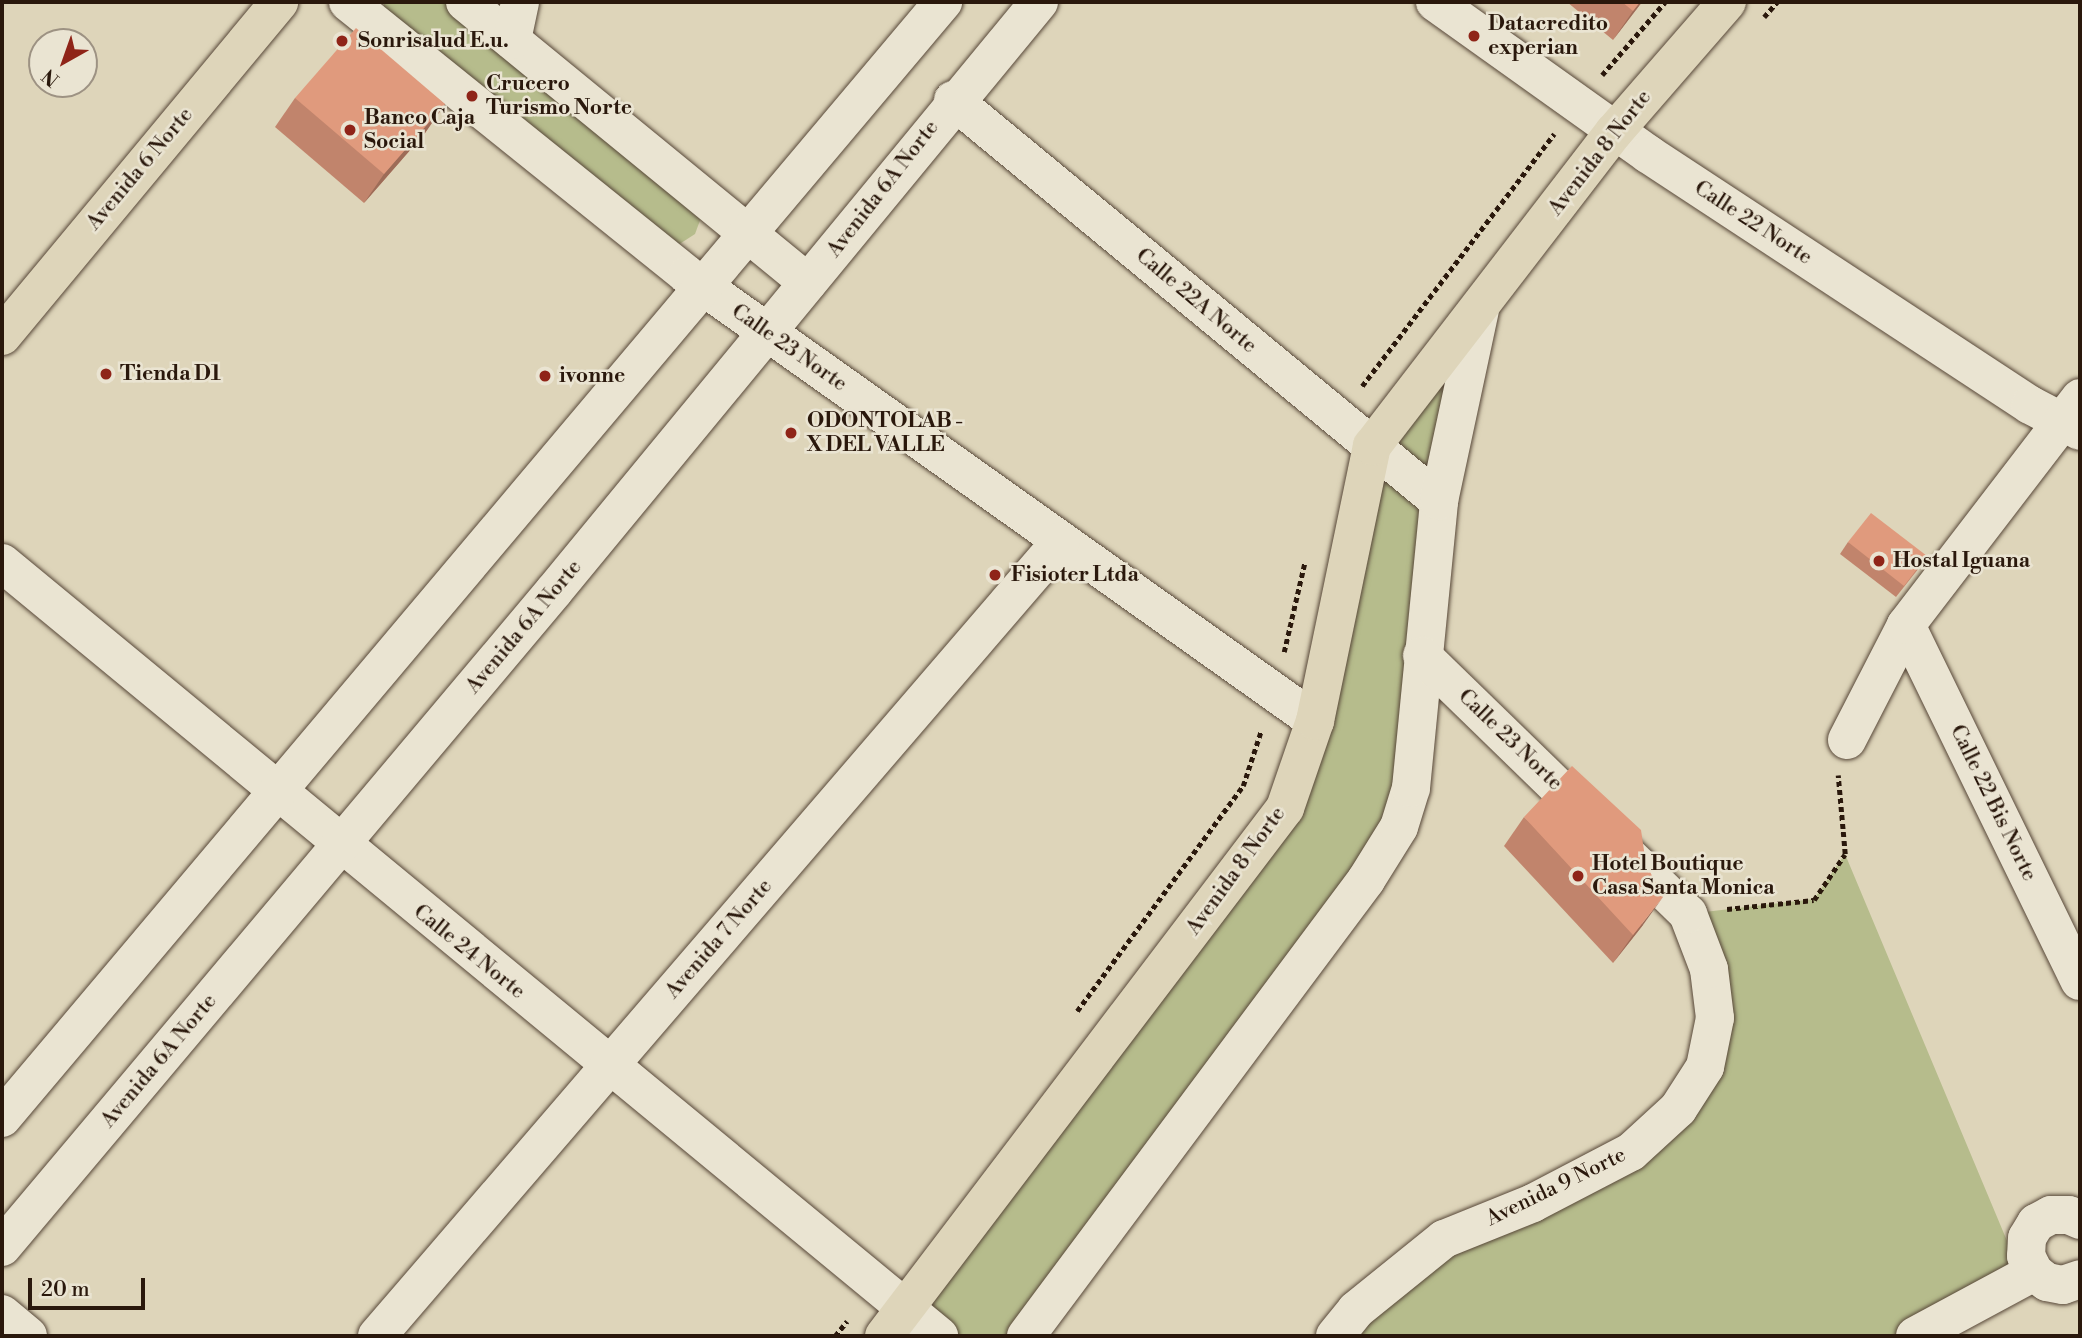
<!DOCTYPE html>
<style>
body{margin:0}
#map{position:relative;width:2082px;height:1338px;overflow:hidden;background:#ded5ba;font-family:"Libre Bodoni",serif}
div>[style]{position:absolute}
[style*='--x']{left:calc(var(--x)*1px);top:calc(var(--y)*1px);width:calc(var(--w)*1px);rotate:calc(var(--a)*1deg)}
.green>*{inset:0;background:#b6bc8c}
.path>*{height:4.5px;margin-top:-2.25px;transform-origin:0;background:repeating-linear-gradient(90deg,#2a180c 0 5px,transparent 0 8.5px)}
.roads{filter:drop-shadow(0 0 2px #574738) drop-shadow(0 0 2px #574738)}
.minor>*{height:38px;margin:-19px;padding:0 19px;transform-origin:19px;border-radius:19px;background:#eae4d2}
.major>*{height:38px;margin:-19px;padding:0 19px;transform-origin:19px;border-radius:19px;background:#ded5ba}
.wall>*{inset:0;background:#c1846c}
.shaded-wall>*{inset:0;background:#9d6c58}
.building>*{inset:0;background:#e09a7d}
.dots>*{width:19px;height:19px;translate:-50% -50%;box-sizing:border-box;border:4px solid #eae4d2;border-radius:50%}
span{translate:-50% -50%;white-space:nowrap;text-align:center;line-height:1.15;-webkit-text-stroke:5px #eae4d2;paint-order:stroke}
.poi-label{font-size:21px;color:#2a180c;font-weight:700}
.left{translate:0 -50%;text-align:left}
.street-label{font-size:21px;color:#2a180c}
.frame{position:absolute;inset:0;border:4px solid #2a180c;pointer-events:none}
.north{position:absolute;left:28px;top:28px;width:70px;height:70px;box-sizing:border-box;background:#eae4d2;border:2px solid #9d9283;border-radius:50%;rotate:220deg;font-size:19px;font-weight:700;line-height:28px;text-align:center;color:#2a180c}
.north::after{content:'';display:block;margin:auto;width:24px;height:32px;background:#8f2418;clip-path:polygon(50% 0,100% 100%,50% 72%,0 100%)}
.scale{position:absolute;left:28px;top:1278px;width:117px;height:32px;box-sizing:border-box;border:4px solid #2a180c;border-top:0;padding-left:9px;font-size:21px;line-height:24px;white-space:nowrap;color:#2a180c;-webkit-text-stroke:5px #eae4d2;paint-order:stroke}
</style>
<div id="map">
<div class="green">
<i style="clip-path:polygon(384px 2px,459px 2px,702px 215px,695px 234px,678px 245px,384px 13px)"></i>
<i style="clip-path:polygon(1480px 310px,1411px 788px,1026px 1336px,939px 1336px,905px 1309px,1285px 808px,1372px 446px)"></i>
<i style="clip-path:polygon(1845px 854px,2023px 1279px,1915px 1336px,1335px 1336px,1356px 1310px,1631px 1152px,1705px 1067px,1688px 914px,1814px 899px)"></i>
</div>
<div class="path">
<i style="--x:1764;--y:17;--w:20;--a:-49"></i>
<i style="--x:1602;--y:75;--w:96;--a:-49.2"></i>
<i style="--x:1362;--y:386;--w:317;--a:-52.7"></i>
<i style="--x:1284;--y:652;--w:93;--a:-77"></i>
<i style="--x:1727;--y:909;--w:87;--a:-5.9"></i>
<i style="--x:1814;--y:900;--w:55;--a:-56"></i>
<i style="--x:1845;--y:854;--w:79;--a:-95.1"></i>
<i style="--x:1077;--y:1011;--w:280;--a:-53.6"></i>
<i style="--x:1243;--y:786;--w:58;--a:-71.9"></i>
<i style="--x:835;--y:1336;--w:19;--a:-51"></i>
</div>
<div class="roads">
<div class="minor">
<i style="--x:348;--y:2;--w:435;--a:38.8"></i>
<i style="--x:687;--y:275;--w:770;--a:35.38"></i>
<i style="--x:465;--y:2;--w:443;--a:39.3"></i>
<i style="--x:1435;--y:2;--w:262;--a:35.5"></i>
<i style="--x:1648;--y:154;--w:457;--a:33.3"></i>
<i style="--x:2030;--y:405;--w:56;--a:27.5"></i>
<i style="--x:512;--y:40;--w:39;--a:-78"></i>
<i style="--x:953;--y:100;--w:630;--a:39.53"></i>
<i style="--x:2;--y:563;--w:1215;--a:39.52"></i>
<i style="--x:1906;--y:625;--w:396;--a:64"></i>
<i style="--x:1847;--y:740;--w:129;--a:-62.8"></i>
<i style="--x:1906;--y:625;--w:286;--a:-52.5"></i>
<i style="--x:2;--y:1118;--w:1460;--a:-49.86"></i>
<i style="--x:2080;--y:1220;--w:12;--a:-156"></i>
<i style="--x:2069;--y:1215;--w:18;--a:180"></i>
<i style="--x:2051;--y:1215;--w:17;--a:152"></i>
<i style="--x:2036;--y:1223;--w:17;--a:121"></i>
<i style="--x:2027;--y:1238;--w:18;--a:93"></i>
<i style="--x:2026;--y:1256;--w:18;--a:63"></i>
<i style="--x:2034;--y:1272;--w:16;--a:38"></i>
<i style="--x:2047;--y:1282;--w:16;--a:11"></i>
<i style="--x:2063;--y:1285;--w:18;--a:-19"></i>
<i style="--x:2;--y:1247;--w:857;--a:-49.92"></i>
<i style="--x:554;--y:591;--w:763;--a:-50.53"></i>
<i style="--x:2;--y:1314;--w:34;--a:40"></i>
<i style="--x:377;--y:1336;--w:1049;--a:-49.29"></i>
<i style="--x:1026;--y:1336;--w:569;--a:-53.29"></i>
<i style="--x:1366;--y:880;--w:62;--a:-58.1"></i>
<i style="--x:1399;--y:827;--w:41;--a:-72.9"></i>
<i style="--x:1411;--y:788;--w:288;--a:-84.4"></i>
<i style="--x:1439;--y:501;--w:195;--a:-77.9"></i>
<i style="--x:1335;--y:1336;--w:33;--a:-51"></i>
<i style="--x:1356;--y:1310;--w:113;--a:-38.9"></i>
<i style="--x:1444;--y:1239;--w:96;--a:-22"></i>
<i style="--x:1533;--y:1203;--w:110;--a:-27.5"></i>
<i style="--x:1631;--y:1152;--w:64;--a:-42.5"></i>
<i style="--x:1678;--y:1109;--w:50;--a:-57.3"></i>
<i style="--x:1705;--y:1067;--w:50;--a:-78.5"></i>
<i style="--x:1715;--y:1018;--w:49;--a:-97"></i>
<i style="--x:1709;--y:969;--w:59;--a:-110.9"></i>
<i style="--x:1688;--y:914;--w:371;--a:-135.8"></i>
<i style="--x:1915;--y:1336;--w:135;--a:-28.3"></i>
</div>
<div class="major">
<i style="--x:2;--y:336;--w:434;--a:-50.3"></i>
<i style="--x:884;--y:1336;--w:663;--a:-52.78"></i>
<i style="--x:1285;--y:808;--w:92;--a:-71"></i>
<i style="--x:1315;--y:721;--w:281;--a:-78.3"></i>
<i style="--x:1372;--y:446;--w:396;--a:-52.4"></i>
<i style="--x:1614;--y:132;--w:172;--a:-49"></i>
</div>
</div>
<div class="wall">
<i style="clip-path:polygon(1567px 2px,1642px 2px,1613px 40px)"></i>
<i style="clip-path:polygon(295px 98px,445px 104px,425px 133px,364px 203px,275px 127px)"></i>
<i style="clip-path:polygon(1848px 542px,1919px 568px,1896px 597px,1840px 554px)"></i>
<i style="clip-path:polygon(1524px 817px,1643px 925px,1613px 963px,1504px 846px)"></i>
</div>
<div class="shaded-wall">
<i style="clip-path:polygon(1640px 2px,1642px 2px,1613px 40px,1633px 11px)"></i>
<i style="clip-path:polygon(445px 104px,425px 133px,364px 203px,384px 174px)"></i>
<i style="clip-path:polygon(1663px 897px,1643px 925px,1613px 963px,1633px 935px)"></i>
</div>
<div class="building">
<i style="clip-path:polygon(1622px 2px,1640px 2px,1633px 11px)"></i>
<i style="clip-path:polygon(356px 28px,445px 104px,384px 174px,295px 98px)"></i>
<i style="clip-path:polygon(1871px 513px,1927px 556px,1904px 586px,1848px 542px)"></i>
<i style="clip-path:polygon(1572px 766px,1641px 830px,1646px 864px,1663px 897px,1633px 935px,1524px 817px)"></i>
</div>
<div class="dots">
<i style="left:1474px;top:36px;background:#8f2418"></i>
<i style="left:342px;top:41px;background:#8f2418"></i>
<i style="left:472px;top:96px;background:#8f2418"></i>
<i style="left:350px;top:130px;background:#8f2418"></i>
<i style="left:106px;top:374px;background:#8f2418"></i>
<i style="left:545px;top:376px;background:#8f2418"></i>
<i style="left:791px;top:433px;background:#8f2418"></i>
<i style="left:1879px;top:561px;background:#8f2418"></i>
<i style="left:995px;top:575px;background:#8f2418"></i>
<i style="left:1578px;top:876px;background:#8f2418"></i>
</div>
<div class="poi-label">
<span class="left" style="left:1488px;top:36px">Datacredito<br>experian</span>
<span class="left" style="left:358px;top:41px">Sonrisalud E.u.</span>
<span class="left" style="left:486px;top:96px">Crucero<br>Turismo Norte</span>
<span class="left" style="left:364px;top:130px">Banco Caja<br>Social</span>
<span class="left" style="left:120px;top:374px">Tienda D1</span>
<span class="left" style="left:559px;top:376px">ivonne</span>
<span class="left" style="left:807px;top:433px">ODONTOLAB -<br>X DEL VALLE</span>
<span class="left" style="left:1893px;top:561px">Hostal Iguana</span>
<span class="left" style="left:1011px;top:575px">Fisioter Ltda</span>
<span class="left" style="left:1592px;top:876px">Hotel Boutique<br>Casa Santa Monica</span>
</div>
<div class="street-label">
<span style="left:1600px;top:153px;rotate:-52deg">Avenida 8 Norte</span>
<span style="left:140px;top:169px;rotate:-50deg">Avenida 6 Norte</span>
<span style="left:883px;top:189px;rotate:-52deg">Avenida 6A Norte</span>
<span style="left:1753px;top:223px;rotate:33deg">Calle 22 Norte</span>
<span style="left:1196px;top:301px;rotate:40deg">Calle 22A Norte</span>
<span style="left:789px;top:348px;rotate:35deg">Calle 23 Norte</span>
<span style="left:524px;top:627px;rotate:-50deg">Avenida 6A Norte</span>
<span style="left:1510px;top:740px;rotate:44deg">Calle 23 Norte</span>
<span style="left:1993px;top:803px;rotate:64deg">Calle 22 Bis Norte</span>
<span style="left:1236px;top:871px;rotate:-54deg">Avenida 8 Norte</span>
<span style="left:719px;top:939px;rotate:-49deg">Avenida 7 Norte</span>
<span style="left:469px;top:952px;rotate:39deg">Calle 24 Norte</span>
<span style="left:159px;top:1061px;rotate:-50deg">Avenida 6A Norte</span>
<span style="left:1556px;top:1187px;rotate:-26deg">Avenida 9 Norte</span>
</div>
<div class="frame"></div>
<div class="north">N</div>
<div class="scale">20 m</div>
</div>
